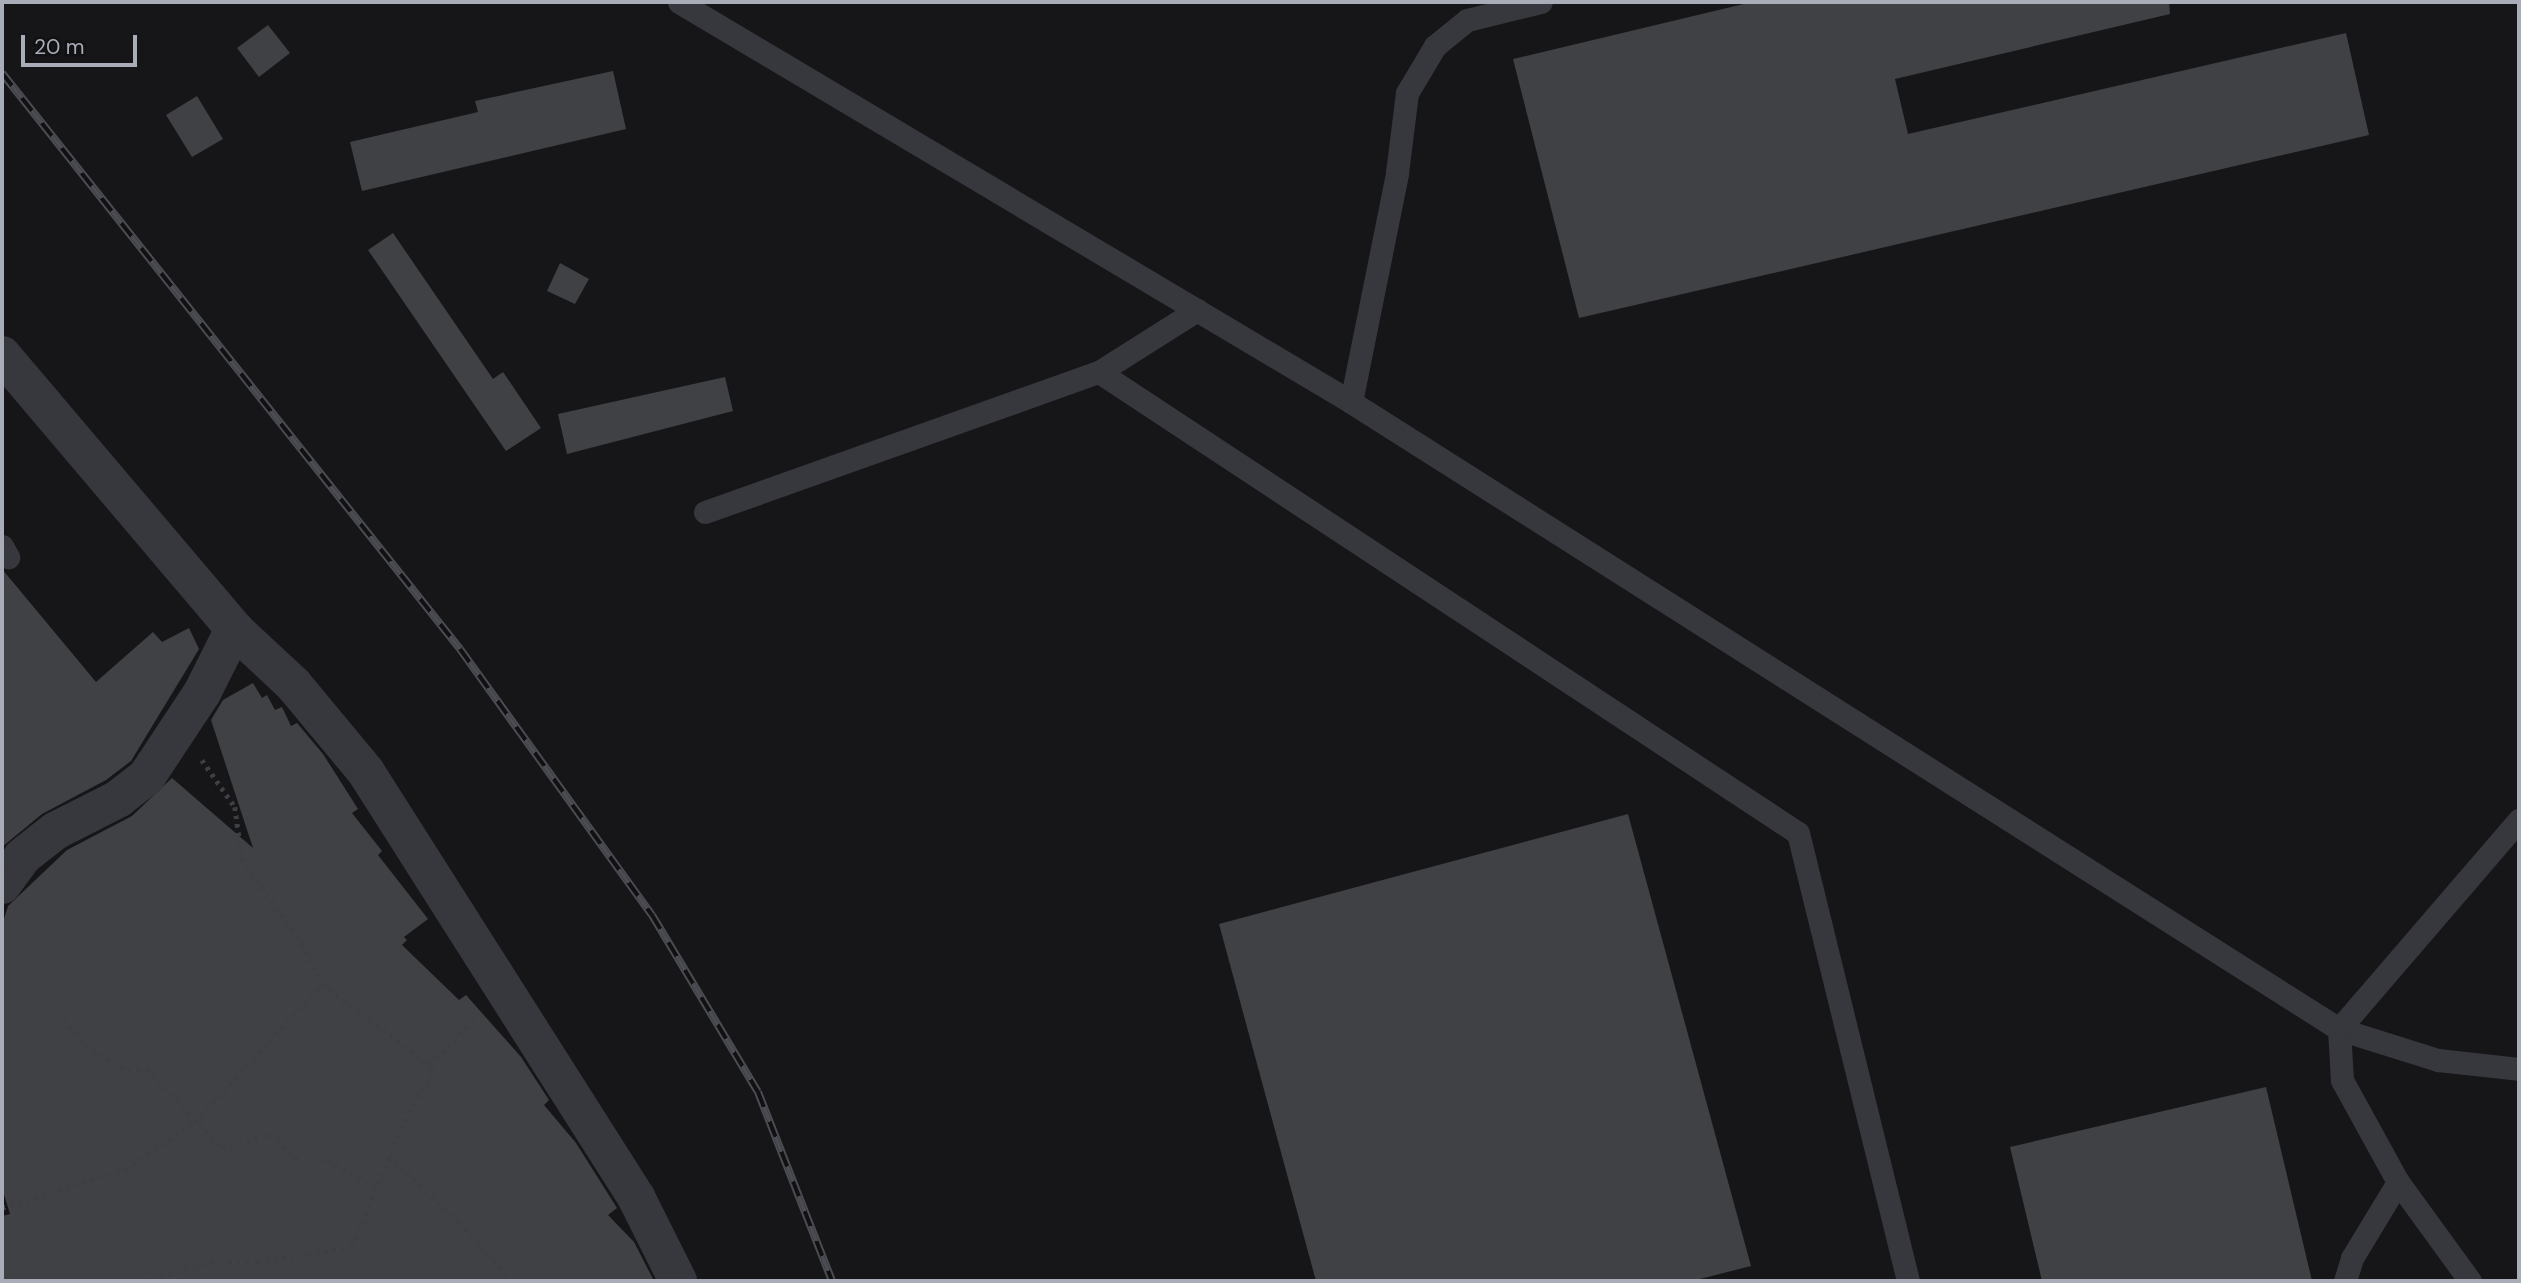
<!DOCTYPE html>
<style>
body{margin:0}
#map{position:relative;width:2521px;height:1283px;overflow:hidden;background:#161618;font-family:"DM Sans",sans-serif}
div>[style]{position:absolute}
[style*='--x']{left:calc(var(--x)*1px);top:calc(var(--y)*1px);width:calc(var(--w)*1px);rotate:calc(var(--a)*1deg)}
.building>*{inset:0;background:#404145}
.path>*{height:4.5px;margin-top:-2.25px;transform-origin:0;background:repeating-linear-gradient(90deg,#3d3f44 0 3.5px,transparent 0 8.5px)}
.lane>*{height:23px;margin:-11.5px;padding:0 11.5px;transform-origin:11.5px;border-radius:11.5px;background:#37383d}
.street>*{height:38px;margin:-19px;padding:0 19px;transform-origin:19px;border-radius:19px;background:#37383d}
.rail>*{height:8px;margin-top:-4px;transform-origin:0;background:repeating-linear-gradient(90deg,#111113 0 16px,#4a4c52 0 32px);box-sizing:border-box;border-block:2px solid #4a4c52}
span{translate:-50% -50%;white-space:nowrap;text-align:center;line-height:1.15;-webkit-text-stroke:5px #111113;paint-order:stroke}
.frame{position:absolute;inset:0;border:4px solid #a8adb8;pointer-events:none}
.scale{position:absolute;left:21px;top:35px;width:116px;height:32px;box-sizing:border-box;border:4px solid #a8adb8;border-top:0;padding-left:9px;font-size:21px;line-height:24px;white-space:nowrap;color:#a8adb8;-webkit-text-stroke:5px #111113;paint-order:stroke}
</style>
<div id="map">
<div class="building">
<i style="clip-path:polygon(1752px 2px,2169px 2px,2170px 14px,1895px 79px,1908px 134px,2346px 33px,2369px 135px,1579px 318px,1513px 59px)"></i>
<i style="clip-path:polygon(268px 25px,290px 53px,259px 77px,237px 48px)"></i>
<i style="clip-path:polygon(613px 71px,626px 129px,362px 191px,350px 142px,478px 112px,475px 101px)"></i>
<i style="clip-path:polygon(197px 96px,223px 139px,192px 157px,166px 115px)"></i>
<i style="clip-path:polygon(393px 233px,493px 379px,503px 372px,541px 428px,506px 451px,368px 250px)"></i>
<i style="clip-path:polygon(560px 263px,589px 279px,575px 304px,547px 291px)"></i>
<i style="clip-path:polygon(725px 377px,733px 411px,567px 454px,558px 414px)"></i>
<i style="clip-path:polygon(2px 569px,96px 682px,153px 632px,162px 642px,189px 628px,199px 649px,131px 761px,106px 780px,42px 814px,2px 847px)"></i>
<i style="clip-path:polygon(253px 683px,262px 698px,267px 695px,275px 710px,282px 707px,291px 726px,297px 723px,323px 754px,358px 809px,352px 813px,382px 851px,378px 855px,428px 919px,404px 937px,407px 940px,402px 945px,459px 1000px,466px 995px,521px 1057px,549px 1100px,544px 1105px,576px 1143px,617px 1208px,608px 1215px,634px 1242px,654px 1281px,2px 1281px,2px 1216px,10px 1214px,2px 1188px,2px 925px,8px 906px,67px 850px,132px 816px,172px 778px,253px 848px,211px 720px,223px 700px)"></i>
<i style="clip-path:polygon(1628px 814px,1751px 1266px,1692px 1281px,1316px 1281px,1219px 924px)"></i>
<i style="clip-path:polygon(2266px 1087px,2312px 1281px,2042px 1281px,2010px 1147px)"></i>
</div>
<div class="path">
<i style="--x:202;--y:760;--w:57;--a:54.9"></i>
<i style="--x:235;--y:807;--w:52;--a:82.3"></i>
<i style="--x:242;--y:859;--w:104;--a:54.8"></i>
<i style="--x:302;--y:944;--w:45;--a:63.4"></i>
<i style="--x:322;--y:984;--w:135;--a:36.9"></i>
<i style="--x:430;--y:1065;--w:66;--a:-46.2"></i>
<i style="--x:63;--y:1019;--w:34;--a:50"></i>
<i style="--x:85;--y:1045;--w:50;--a:31.2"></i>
<i style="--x:128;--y:1071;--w:19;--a:-6"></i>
<i style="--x:147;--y:1069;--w:109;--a:46.5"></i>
<i style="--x:222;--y:1148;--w:50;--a:-16.3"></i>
<i style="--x:270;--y:1134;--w:35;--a:43"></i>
<i style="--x:296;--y:1158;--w:32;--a:4"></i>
<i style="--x:328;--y:1160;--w:54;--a:31.3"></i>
<i style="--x:389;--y:1155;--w:97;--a:43.7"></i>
<i style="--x:459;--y:1222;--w:79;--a:48.1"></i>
<i style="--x:2;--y:1208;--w:130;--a:-17.5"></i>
<i style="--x:126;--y:1169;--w:83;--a:-34.3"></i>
<i style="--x:195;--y:1122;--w:188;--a:-47.4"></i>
<i style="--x:144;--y:1281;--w:70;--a:-15.8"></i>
<i style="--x:211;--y:1262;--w:46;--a:0"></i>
<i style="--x:257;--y:1262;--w:96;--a:-9"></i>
<i style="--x:352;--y:1247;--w:146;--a:-67.5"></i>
<i style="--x:408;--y:1112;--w:40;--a:-56"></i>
<i style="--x:430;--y:1079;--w:14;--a:-90"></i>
</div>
<div class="lane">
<i style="--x:679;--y:2;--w:782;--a:30.76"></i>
<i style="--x:1351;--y:402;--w:1170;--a:32.4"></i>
<i style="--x:2339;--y:1029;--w:104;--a:17.4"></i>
<i style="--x:2438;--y:1060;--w:81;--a:6.3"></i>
<i style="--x:1099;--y:372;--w:837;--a:33.41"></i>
<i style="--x:1798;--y:833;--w:461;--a:76.2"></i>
<i style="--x:1351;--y:402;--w:234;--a:-78.6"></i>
<i style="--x:1397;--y:173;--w:81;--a:-82.9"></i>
<i style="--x:1407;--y:93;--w:55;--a:-59.2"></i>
<i style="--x:1435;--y:46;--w:41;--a:-39.1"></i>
<i style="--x:1467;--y:20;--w:76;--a:-13.7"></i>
<i style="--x:705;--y:512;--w:418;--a:-19.6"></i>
<i style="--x:1099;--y:372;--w:116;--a:-32.3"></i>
<i style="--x:2;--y:546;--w:13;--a:61"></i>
<i style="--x:2345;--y:1281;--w:24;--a:-73"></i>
<i style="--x:2352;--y:1258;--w:89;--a:-58.8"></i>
<i style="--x:2470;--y:1281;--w:122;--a:-126"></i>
<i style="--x:2398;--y:1182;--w:116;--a:-118.8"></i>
<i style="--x:2342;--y:1080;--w:51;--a:-93.4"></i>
<i style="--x:2339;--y:1029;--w:276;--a:-49.3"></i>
</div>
<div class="street">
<i style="--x:2;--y:355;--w:359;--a:49.7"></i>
<i style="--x:234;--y:629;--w:81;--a:43"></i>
<i style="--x:293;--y:684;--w:114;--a:50.3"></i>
<i style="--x:366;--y:772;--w:504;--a:57.57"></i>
<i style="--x:636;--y:1197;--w:94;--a:63.4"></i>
<i style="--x:2;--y:885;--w:34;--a:-54"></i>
<i style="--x:22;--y:857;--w:42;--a:-38.2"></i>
<i style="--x:55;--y:831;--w:71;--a:-26.9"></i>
<i style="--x:118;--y:799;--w:37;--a:-38"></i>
<i style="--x:147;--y:776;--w:100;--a:-56.5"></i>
<i style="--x:202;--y:693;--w:72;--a:-63.4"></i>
</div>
<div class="rail">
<i style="--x:2;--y:73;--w:736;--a:51.51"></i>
<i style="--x:460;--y:649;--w:328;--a:54.2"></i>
<i style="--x:652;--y:915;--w:206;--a:59.1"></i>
<i style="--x:758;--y:1092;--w:203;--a:68.6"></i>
</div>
<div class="frame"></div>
<div class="scale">20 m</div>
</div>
